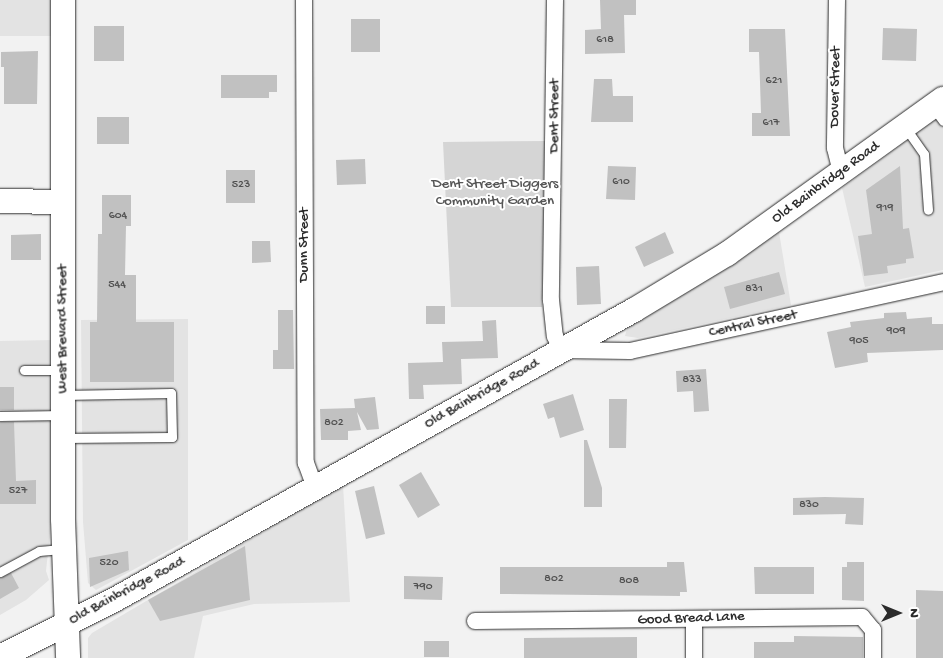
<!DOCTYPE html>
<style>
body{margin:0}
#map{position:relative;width:943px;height:658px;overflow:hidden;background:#f2f2f2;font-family:"Gochi Hand",sans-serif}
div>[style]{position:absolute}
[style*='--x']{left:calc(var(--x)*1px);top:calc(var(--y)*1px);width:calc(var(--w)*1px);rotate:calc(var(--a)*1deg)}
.built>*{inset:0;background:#e3e3e3}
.green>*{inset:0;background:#d5d5d5}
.building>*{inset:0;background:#c1c1c1}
.roads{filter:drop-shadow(0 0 1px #2b2b2b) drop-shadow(0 0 1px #2b2b2b)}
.lane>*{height:9px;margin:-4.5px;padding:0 4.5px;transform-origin:4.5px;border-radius:4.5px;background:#fff}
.street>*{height:16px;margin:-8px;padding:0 8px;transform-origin:8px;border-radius:8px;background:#fff}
.secondary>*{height:24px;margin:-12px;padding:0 12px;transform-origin:12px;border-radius:12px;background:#fff}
span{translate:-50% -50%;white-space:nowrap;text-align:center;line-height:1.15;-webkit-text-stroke:4px #fff;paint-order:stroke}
.number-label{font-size:12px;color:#505050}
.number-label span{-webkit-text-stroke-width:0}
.street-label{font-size:15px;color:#2b2b2b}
.park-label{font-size:15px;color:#565656}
.north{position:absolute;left:873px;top:588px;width:50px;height:50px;-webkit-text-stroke:4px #fff;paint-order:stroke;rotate:90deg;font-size:14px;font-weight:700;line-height:20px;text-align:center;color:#2b2b2b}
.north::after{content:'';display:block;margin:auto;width:18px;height:22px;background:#2b2b2b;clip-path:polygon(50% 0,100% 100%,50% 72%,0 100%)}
</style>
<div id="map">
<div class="built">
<i style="clip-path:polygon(0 0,53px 0,53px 36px,0 36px)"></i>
<i style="clip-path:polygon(943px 114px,943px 270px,865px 287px,842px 188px)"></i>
<i style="clip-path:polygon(779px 232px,791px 305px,638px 338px,625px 336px,628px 325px)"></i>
<i style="clip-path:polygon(188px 319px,188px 540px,96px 590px,88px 583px,83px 522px,81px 320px)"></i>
<i style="clip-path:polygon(53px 340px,53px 505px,46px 571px,49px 580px,26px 600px,0 615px,0 341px)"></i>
<i style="clip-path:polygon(343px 485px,350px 602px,254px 604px,203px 616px,194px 658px,88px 658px,88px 638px,92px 633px)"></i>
</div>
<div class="green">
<i style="clip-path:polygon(546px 141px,542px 307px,451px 307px,443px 142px)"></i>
</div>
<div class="building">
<i style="clip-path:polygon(600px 0,636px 0,636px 15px,624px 15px,625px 53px,585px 54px,585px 30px,601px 29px)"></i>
<i style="clip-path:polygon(351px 19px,380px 19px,380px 52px,351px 52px)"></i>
<i style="clip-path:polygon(94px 26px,124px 26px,124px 61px,94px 61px)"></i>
<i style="clip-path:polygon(883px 28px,917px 29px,916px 61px,882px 60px)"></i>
<i style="clip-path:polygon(749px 29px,785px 29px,790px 136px,752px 136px,752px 113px,761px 113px,759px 52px,749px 52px)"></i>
<i style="clip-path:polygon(38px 51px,37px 104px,4px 104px,4px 67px,1px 67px,1px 52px)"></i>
<i style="clip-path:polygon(221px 75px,277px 75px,277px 92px,269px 92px,269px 98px,221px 98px)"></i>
<i style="clip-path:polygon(594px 79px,612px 79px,613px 96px,633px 96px,633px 122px,591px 122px)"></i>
<i style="clip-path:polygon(97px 117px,129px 117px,129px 144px,97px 144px)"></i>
<i style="clip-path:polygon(365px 159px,366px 184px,337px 185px,336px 160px)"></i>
<i style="clip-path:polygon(608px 166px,636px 167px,635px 200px,606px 199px)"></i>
<i style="clip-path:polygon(900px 166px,903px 229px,909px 228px,914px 258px,906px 259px,906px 263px,887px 266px,888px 273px,864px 276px,858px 236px,872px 234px,866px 190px)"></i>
<i style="clip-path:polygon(226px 170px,255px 170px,255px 203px,226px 203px)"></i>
<i style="clip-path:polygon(102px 195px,131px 195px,131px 226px,126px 226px,125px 275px,136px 275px,136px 322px,174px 322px,174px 382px,90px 382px,90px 322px,97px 322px,98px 234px,102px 234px)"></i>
<i style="clip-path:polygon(665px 232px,674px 253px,644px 267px,635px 247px)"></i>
<i style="clip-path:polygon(41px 234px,41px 260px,11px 260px,11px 235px)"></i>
<i style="clip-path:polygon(252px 241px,270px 241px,271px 262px,252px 263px)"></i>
<i style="clip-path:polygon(599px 266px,601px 304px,577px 305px,576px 267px)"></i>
<i style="clip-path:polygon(779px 272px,785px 294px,730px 309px,724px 287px)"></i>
<i style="clip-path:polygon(426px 306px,445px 306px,445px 324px,426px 324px)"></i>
<i style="clip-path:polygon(278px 310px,293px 310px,294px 369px,273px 369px,273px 350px,278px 350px)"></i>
<i style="clip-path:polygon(906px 312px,907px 319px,932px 317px,932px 324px,943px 324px,943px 350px,867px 353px,868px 362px,835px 368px,827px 332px,851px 327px,850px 322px,884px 318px,884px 313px)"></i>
<i style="clip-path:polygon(496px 320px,498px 358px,461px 359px,462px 384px,423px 385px,424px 399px,409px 399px,408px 363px,443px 362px,442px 342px,483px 341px,482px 321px)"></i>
<i style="clip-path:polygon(706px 369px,709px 411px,694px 412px,693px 391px,677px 392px,676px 371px)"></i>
<i style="clip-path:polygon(0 387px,14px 387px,14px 410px,0 410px)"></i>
<i style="clip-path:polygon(573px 394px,584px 430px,560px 438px,554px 417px,548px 419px,543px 404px)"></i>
<i style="clip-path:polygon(375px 397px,379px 429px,367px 430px,357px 412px,361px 430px,348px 431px,348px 440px,321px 440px,320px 409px,355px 408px,354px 399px)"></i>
<i style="clip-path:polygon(609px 399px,627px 399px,626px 448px,609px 448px)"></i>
<i style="clip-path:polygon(0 422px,14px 422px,16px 481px,36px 480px,36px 504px,0 504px)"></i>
<i style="clip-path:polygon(584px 440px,587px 440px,602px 488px,602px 507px,584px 507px)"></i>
<i style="clip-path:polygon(421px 472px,440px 505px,418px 518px,399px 485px)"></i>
<i style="clip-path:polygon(374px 486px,385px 534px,366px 539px,355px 491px)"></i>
<i style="clip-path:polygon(825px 497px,864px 498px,863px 525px,845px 524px,846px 514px,793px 515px,793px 498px)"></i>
<i style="clip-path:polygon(245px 546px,250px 600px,160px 621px,148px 600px)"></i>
<i style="clip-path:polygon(128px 551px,129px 570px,90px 587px,89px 558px)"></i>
<i style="clip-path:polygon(667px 562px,684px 562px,687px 592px,680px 592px,680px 596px,500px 594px,500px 567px,667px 567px)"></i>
<i style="clip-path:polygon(847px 562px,864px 562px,864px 601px,842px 600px,842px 567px,847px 567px)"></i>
<i style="clip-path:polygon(754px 567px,814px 567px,814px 594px,755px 594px)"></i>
<i style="clip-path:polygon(11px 573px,19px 588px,0 599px,0 578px)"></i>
<i style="clip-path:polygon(404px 576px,443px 577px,442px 600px,404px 599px)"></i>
<i style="clip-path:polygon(916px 590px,943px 591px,943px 658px,916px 658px)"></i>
<i style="clip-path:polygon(794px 636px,863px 637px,863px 658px,754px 658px,754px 642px,794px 642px)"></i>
<i style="clip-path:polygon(637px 637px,637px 658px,524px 658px,524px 638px)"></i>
<i style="clip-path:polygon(424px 641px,449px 641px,449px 657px,424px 657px)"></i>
</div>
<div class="roads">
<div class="lane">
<i style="--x:933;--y:107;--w:17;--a:54"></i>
<i style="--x:905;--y:127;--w:33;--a:55"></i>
<i style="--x:924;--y:154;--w:56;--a:85.9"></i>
<i style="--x:24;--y:370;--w:39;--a:0"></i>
<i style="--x:63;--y:395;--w:108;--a:-1.1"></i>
<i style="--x:171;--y:393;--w:44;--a:88.7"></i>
<i style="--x:172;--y:437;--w:108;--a:179.5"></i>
<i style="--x:0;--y:416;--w:63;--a:-0.9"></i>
<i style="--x:0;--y:572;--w:44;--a:-28.3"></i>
<i style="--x:39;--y:551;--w:25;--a:-5"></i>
</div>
<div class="street">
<i style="--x:304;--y:0;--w:463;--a:89.8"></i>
<i style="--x:306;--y:463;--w:27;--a:70"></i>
<i style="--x:555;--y:0;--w:300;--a:90.8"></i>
<i style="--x:551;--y:300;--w:36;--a:84"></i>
<i style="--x:555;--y:336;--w:15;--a:67"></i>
<i style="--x:561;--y:350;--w:69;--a:0.8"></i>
<i style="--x:630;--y:351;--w:321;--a:-12.4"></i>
<i style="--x:837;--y:0;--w:148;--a:90.8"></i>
<i style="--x:835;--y:148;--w:25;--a:76"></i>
<i style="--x:694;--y:619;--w:39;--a:90"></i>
<i style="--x:475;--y:621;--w:387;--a:-0.6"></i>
<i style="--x:862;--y:617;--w:17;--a:50"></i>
<i style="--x:873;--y:630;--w:28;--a:90"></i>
</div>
<div class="secondary">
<i style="--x:63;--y:0;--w:519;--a:90"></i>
<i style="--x:63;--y:519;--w:139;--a:87.9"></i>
<i style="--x:0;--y:201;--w:63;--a:0.9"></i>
<i style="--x:0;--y:657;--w:127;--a:-26.6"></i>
<i style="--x:114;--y:600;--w:595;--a:-29.15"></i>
<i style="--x:634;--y:310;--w:109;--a:-31.1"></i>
<i style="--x:727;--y:254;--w:266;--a:-35.7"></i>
</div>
</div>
<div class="number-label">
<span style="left:605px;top:41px">618</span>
<span style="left:774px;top:82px">621</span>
<span style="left:771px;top:124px">617</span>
<span style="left:621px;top:183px">610</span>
<span style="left:241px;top:186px">523</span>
<span style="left:885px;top:209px">919</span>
<span style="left:118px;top:217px">604</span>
<span style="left:117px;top:286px">544</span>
<span style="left:754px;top:290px">831</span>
<span style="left:896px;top:332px">909</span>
<span style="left:859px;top:342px">905</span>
<span style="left:692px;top:381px">833</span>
<span style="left:334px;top:424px">802</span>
<span style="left:18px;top:492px">527</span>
<span style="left:809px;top:506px">830</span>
<span style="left:109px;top:564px">520</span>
<span style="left:554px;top:580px">802</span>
<span style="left:629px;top:582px">808</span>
<span style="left:423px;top:588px">790</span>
</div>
<div class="street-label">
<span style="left:836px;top:87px;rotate:-89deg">Dover Street</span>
<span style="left:555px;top:116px;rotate:-90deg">Dent Street</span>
<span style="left:826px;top:183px;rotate:-36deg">Old Bainbridge Road</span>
<span style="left:305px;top:245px;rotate:-90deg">Dunn Street</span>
<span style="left:753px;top:324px;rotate:-12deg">Central Street</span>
<span style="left:63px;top:329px;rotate:-90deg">West Brevard Street</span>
<span style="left:482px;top:394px;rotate:-29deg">Old Bainbridge Road</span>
<span style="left:127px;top:591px;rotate:-28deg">Old Bainbridge Road</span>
<span style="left:691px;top:619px;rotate:-2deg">Good Bread Lane</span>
</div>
<div class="park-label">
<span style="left:495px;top:193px">Dent Street Diggers<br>Community Garden</span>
</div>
<div class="north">N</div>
</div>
